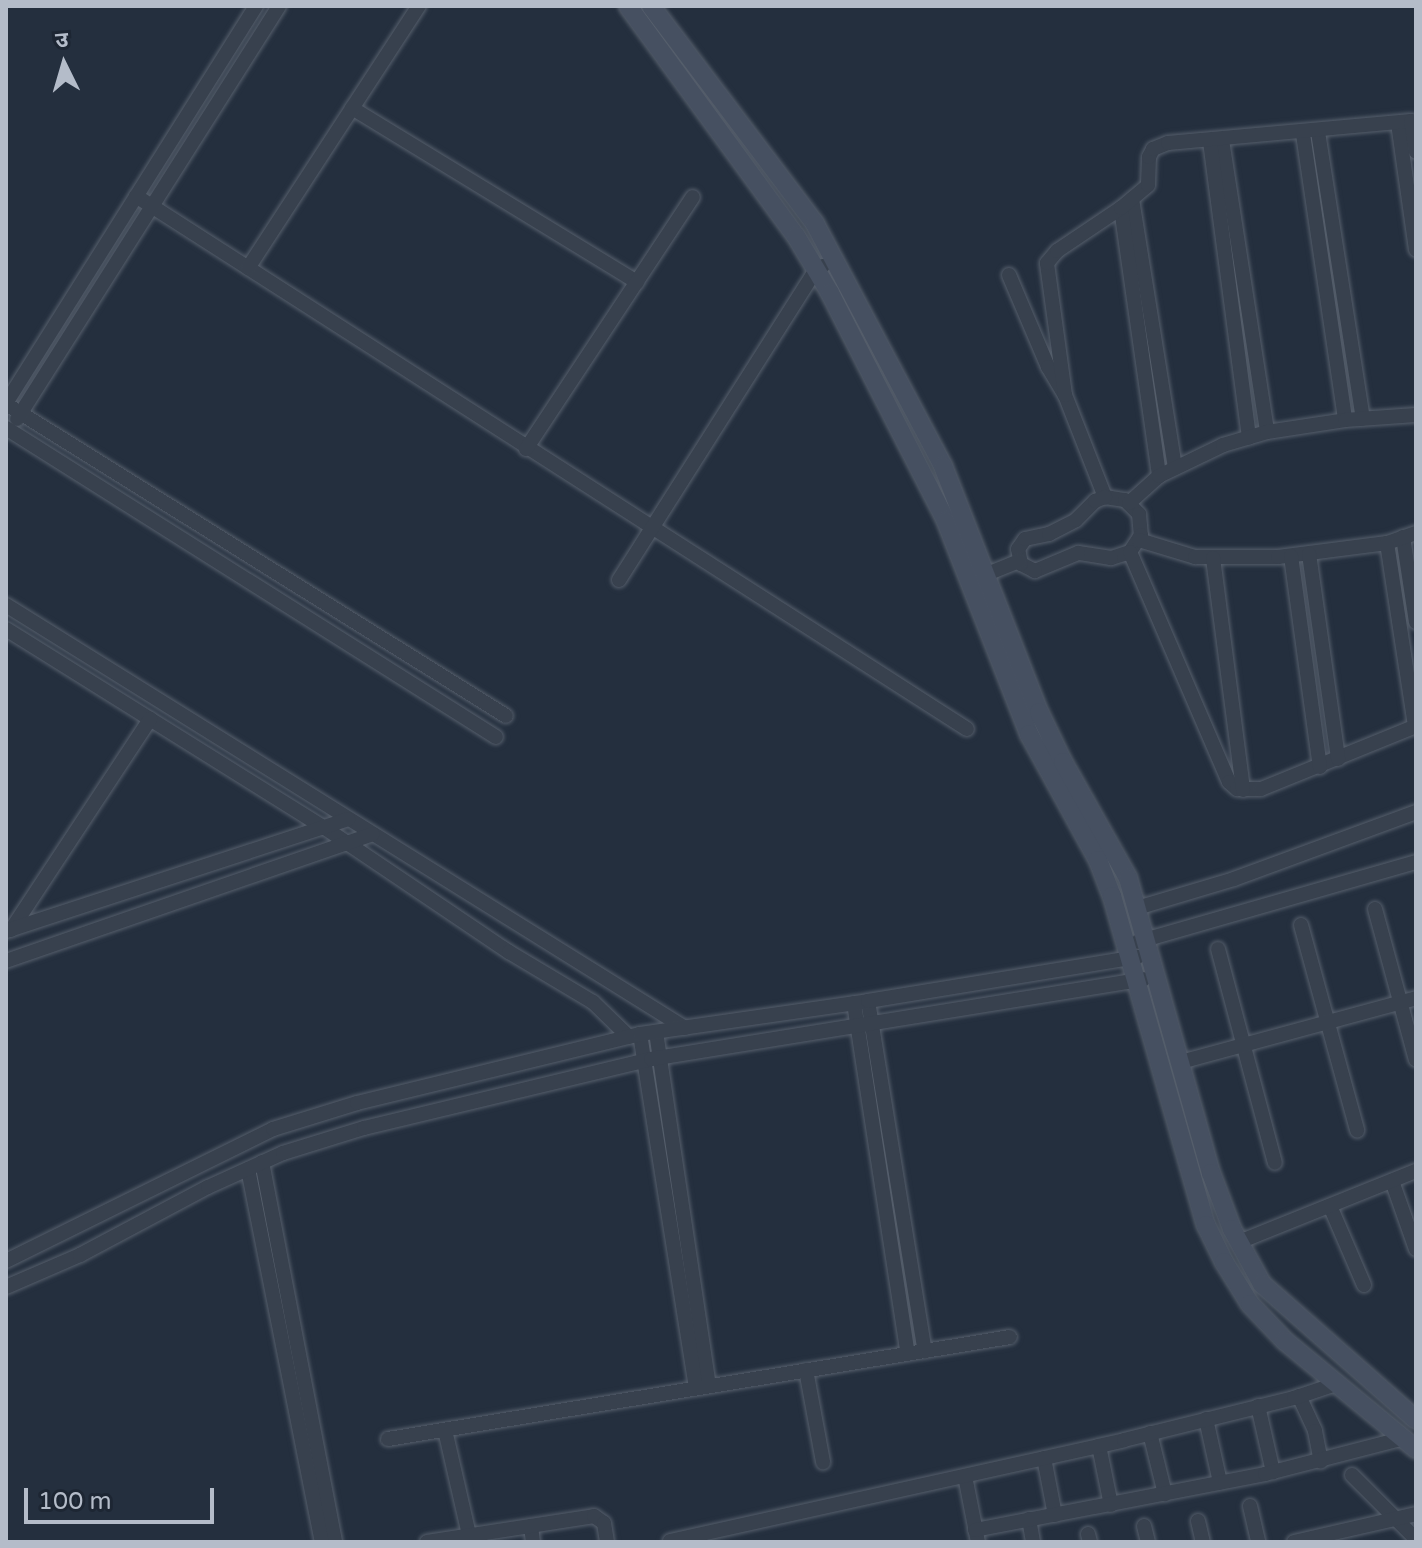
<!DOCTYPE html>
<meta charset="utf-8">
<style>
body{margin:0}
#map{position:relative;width:1422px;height:1548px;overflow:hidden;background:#242f3e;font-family:"Varela Round","Noto Sans Devanagari",sans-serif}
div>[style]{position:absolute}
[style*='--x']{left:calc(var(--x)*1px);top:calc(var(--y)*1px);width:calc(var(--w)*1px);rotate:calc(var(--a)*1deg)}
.roads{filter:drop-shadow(0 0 2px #565f6c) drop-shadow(0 0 2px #565f6c)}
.street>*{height:14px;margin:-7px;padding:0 7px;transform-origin:7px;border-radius:7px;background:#38414e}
.secondary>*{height:18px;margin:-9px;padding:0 9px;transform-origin:9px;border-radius:9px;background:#465061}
span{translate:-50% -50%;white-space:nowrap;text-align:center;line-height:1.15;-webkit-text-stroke:8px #1d2633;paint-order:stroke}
.frame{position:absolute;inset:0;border:8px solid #b4bcc9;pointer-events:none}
.north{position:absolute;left:24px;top:24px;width:80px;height:80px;-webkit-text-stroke:6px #1d2633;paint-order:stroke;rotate:355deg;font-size:22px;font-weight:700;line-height:32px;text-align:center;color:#b4bcc9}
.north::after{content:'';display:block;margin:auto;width:28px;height:36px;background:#b4bcc9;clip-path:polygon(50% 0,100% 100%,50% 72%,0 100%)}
.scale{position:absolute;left:24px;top:1488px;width:190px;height:36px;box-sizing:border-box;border:4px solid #b4bcc9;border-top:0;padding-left:10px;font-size:24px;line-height:28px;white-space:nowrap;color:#b4bcc9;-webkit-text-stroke:6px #1d2633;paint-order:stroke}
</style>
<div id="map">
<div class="roads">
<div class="street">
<i style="--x:352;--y:108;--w:334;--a:31.4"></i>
<i style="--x:1398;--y:123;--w:128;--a:81.9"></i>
<i style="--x:1318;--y:132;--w:290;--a:81.1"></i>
<i style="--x:1303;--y:134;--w:289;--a:81.6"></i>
<i style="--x:1222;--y:140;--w:295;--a:81.2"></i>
<i style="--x:1210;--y:141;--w:299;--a:82.5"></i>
<i style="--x:136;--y:196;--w:987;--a:32.68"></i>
<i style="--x:1132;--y:199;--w:272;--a:80.9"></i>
<i style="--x:1121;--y:208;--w:271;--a:81.9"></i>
<i style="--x:248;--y:268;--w:313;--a:-56.9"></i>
<i style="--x:1009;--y:275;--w:100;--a:67"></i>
<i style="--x:1048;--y:367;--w:33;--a:59"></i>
<i style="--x:1065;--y:395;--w:110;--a:68.6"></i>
<i style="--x:1065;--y:395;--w:133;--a:-97.8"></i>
<i style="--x:1047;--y:263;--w:16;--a:-50"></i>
<i style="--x:1057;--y:251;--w:77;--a:-33.9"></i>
<i style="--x:1121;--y:208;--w:35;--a:-40"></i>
<i style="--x:1148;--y:185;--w:28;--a:-88"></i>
<i style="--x:1149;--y:157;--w:9;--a:-63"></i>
<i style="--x:1153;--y:149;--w:16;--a:-22"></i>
<i style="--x:1168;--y:143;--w:244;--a:-5.2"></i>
<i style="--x:1411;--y:121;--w:31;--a:81"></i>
<i style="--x:6;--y:403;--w:469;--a:-57.8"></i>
<i style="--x:6;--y:404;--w:589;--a:31.96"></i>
<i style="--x:17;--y:419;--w:489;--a:-57.6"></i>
<i style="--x:6;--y:428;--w:579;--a:32.24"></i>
<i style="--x:526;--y:449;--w:302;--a:-56.5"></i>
<i style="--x:1105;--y:497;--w:20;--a:9"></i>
<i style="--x:1125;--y:500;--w:20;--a:45"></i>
<i style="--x:1139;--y:514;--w:21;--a:85"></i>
<i style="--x:1141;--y:535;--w:20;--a:123"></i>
<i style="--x:1130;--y:552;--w:20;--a:162"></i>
<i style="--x:1111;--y:558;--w:33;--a:-171"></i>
<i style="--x:1078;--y:553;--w:47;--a:157.3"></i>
<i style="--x:1035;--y:571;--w:16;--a:-153"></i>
<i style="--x:1021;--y:564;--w:15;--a:-101"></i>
<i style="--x:1018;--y:549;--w:12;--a:-55"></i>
<i style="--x:1025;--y:539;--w:25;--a:-12"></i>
<i style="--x:1049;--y:534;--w:30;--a:-27"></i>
<i style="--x:1076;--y:520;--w:27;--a:-45"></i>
<i style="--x:1095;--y:501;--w:11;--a:-22"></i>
<i style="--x:1129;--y:503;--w:40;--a:-42"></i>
<i style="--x:1159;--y:476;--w:71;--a:-25.8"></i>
<i style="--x:1223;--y:445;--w:46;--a:-16.5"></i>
<i style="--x:1267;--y:432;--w:79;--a:-8.7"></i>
<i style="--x:1345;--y:420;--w:71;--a:-4"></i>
<i style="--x:1403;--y:537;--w:86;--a:81.3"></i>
<i style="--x:1139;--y:540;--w:59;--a:16.9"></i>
<i style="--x:1195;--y:557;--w:83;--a:0"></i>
<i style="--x:1278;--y:557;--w:110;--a:-7.3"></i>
<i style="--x:1387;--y:543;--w:31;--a:-19"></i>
<i style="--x:1387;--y:543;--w:186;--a:81.3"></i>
<i style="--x:1130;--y:552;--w:250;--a:66.7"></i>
<i style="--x:1229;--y:782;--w:11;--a:41"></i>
<i style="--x:1237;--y:789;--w:24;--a:0"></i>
<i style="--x:1261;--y:789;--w:167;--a:-22.1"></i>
<i style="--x:1309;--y:554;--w:207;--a:81.9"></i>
<i style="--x:1291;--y:556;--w:213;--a:82.2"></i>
<i style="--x:1213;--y:558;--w:234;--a:82.6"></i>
<i style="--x:987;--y:574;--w:35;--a:-22"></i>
<i style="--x:619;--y:580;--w:367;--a:-57.6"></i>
<i style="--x:816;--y:270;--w:8;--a:-30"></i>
<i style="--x:6;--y:605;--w:800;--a:31.92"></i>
<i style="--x:6;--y:629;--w:376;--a:32"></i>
<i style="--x:325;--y:828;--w:222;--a:34"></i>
<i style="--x:509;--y:952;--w:98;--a:30.8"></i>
<i style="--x:593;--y:1002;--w:50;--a:44.2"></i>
<i style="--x:1137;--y:908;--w:101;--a:-16.6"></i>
<i style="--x:1234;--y:879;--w:194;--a:-20.2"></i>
<i style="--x:1375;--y:909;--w:156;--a:74.8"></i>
<i style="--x:1301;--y:925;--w:213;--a:74.7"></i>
<i style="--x:11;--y:930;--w:253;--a:-56.6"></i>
<i style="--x:6;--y:931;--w:360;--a:-18.1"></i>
<i style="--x:1137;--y:942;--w:290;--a:-16"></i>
<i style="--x:1218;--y:949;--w:221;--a:75.1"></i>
<i style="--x:6;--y:961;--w:388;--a:-19.1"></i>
<i style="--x:868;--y:1001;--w:355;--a:80.8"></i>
<i style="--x:854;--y:1003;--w:355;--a:81.3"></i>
<i style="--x:656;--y:1032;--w:358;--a:81.5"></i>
<i style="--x:640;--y:1034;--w:358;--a:81"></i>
<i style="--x:1181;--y:1062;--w:244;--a:-15.2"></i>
<i style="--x:262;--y:1162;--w:387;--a:79.1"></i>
<i style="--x:248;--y:1169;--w:380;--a:78.8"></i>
<i style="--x:1392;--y:1181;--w:72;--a:70.6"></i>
<i style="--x:1330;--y:1206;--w:86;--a:66.7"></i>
<i style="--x:1239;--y:1242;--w:191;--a:-21.9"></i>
<i style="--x:6;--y:1261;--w:298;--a:-26.3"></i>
<i style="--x:273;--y:1129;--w:88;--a:-17.2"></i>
<i style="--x:357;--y:1103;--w:291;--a:-13.7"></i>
<i style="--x:640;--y:1034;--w:230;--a:-8.2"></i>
<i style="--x:868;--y:1001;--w:273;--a:-9.3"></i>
<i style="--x:6;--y:1287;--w:81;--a:-23.4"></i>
<i style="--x:80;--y:1255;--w:145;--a:-28"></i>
<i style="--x:208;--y:1187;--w:82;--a:-24.4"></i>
<i style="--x:283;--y:1153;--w:85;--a:-17.2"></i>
<i style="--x:364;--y:1128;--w:295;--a:-13.5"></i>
<i style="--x:651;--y:1059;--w:499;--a:-9.2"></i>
<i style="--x:806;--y:1370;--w:94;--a:79.5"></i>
<i style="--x:1299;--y:1396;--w:38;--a:65"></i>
<i style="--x:1315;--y:1431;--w:31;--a:79"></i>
<i style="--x:1258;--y:1406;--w:68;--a:77.2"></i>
<i style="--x:1206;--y:1419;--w:65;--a:77.5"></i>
<i style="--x:445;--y:1430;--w:108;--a:77.1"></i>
<i style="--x:1150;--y:1433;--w:63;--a:76.2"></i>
<i style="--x:388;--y:1439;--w:630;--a:-9.31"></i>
<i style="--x:1099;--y:1446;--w:60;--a:78.5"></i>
<i style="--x:1044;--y:1458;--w:58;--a:79.1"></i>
<i style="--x:1352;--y:1475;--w:91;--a:45"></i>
<i style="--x:965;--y:1476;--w:67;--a:78.9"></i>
<i style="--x:1250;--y:1506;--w:37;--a:77"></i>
<i style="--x:1029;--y:1519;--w:23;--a:80"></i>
<i style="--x:1198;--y:1521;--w:22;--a:77"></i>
<i style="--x:531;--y:1526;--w:16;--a:83"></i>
<i style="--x:1144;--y:1526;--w:16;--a:76"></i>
<i style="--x:975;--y:1530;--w:295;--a:-10.9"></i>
<i style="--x:1265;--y:1474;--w:144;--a:-14.5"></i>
<i style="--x:1088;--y:1534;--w:8;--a:76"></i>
<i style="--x:670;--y:1541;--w:465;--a:-12.5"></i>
<i style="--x:1124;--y:1440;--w:175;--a:-13.9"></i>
<i style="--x:1294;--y:1398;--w:47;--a:-18.4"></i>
<i style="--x:427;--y:1542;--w:169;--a:-8.8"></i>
<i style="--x:594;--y:1516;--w:12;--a:35"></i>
<i style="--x:604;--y:1523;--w:19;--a:81"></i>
<i style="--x:1294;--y:1542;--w:125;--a:-12.9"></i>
</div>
<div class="secondary">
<i style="--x:628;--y:6;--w:285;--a:53.9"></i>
<i style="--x:796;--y:236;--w:66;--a:59.2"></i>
<i style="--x:830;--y:293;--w:256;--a:63"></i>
<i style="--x:946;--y:521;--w:229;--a:68.7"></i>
<i style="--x:1029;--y:734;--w:144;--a:61.3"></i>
<i style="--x:1098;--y:860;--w:39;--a:69"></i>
<i style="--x:1112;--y:896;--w:342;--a:74.1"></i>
<i style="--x:1206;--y:1225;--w:41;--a:64.1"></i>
<i style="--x:1224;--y:1262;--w:49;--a:58.2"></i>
<i style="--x:1250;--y:1304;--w:51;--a:46.6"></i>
<i style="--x:1285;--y:1341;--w:170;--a:39.5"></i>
<i style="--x:651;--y:6;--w:273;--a:53"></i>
<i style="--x:815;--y:224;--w:274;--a:62.1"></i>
<i style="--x:943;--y:466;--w:264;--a:68.7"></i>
<i style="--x:1039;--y:712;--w:55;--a:64.4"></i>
<i style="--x:1063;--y:762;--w:133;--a:60.7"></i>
<i style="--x:1128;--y:878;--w:306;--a:74.3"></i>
<i style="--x:1211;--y:1173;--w:60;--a:69.4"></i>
<i style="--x:1232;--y:1229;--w:63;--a:61.4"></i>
<i style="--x:1262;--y:1284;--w:205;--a:41.4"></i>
</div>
</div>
<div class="frame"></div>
<div class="north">उ</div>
<div class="scale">100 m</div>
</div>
